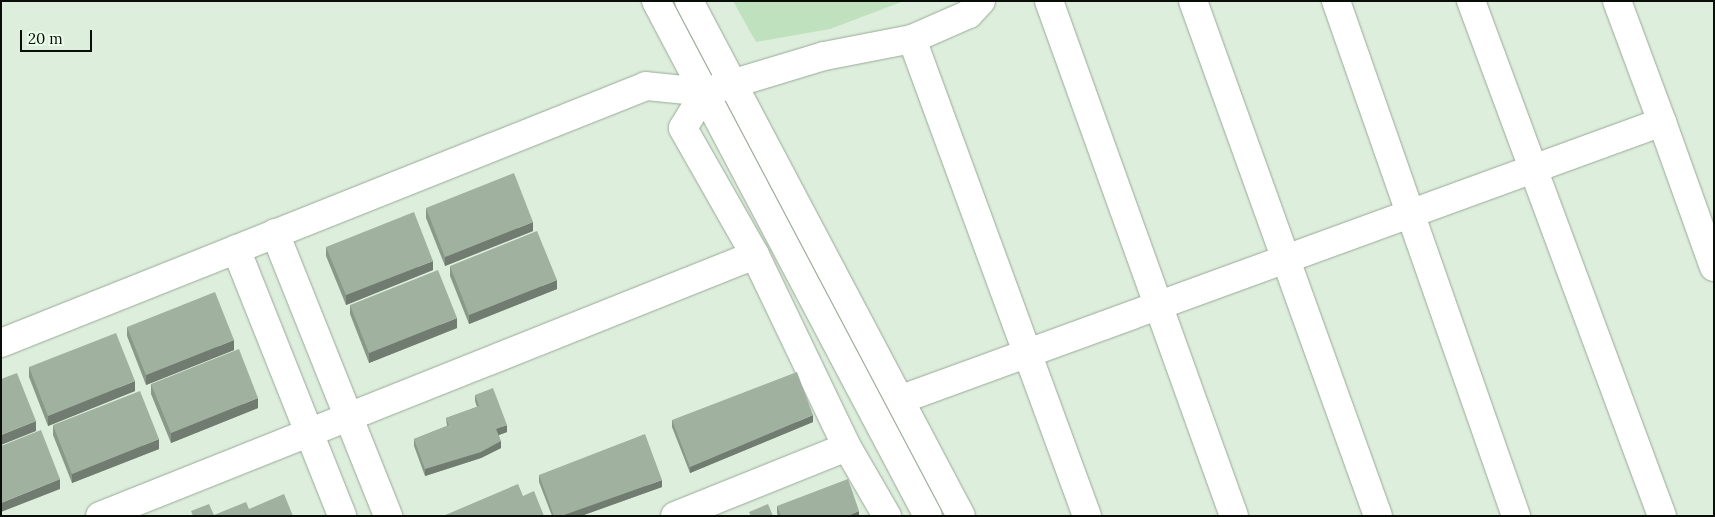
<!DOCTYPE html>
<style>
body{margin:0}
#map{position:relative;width:1715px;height:517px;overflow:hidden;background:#ddeedc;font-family:Lora,serif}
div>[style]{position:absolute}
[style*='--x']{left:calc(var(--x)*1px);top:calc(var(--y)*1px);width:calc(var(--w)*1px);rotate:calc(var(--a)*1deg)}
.green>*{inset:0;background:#c0e1be}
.roads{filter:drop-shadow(0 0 1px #99a998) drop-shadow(0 0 1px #99a998)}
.minor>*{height:28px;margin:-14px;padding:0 14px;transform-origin:14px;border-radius:14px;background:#fff}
.wall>*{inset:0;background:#8a988a}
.shaded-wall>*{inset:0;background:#717c70}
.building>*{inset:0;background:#a1b1a0}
span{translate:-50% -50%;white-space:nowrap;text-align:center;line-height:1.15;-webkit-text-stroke:5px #eafbe9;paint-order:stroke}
.frame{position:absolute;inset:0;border:2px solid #090e09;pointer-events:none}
.scale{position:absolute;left:20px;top:30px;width:72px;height:22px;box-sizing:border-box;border:2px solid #090e09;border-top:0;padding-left:6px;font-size:15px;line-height:18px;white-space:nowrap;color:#090e09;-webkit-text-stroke:4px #eafbe9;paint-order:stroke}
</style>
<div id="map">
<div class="green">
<i style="clip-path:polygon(733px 1px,904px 1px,830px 29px,756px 42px)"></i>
</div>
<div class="roads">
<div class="minor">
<i style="--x:656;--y:1;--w:582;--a:62.16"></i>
<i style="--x:689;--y:1;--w:582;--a:62.16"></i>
<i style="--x:981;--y:1;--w:18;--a:133"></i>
<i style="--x:969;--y:14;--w:62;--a:156.3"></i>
<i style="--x:912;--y:39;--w:508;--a:69.85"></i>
<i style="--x:1049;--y:1;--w:547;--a:70.24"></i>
<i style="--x:1193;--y:1;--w:547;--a:70.24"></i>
<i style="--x:1336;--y:1;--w:546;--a:70.73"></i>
<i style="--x:1471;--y:1;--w:549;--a:69.65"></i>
<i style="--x:1662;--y:122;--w:154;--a:70.3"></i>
<i style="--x:275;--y:233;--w:305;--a:68.2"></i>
<i style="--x:236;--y:249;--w:287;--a:68.3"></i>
<i style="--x:1;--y:343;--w:694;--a:-21.72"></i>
<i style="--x:646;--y:86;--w:59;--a:5.8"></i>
<i style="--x:902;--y:399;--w:809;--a:-20.03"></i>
<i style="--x:1662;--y:122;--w:129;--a:-110.4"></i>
<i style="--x:100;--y:516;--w:705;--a:-21.73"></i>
<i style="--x:675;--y:516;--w:185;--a:-21.9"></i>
<i style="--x:887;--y:516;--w:80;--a:-120.1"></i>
<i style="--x:847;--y:447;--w:213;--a:-115.6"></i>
<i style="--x:755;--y:255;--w:146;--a:-119.6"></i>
<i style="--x:683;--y:128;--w:42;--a:-58.6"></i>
<i style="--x:705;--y:92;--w:124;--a:-16.8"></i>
<i style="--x:824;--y:56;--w:90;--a:-10.9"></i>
</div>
</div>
<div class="wall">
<i style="clip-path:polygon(426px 208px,533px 231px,445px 266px,426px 218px)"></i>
<i style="clip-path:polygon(326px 247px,433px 270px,346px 305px,326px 256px)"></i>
<i style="clip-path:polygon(450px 266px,557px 289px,469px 324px,450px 276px)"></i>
<i style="clip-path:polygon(350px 305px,457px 328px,369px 363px,350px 314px)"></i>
<i style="clip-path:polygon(127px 327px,234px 350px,146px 385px,127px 336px)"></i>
<i style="clip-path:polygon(29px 367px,135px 391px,48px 426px,29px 377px)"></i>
<i style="clip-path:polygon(151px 384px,258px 408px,171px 443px,151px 394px)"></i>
<i style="clip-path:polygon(475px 395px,507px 432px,499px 435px,501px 448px,481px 458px,425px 476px,414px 446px,414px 439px,447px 426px,446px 418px,477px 407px,475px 401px)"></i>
<i style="clip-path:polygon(672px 420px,813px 422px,690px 473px,672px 427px)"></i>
<i style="clip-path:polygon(53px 425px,159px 449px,72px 483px,53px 435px)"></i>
<i style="clip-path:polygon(539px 475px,662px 487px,581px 516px,552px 516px,539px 482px)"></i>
<i style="clip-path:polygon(777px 506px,859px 516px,778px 516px,777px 513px)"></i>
</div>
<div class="shaded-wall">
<i style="clip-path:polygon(533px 222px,533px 231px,445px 266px,445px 257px)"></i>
<i style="clip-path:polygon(433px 261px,433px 270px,346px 305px,346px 295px)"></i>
<i style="clip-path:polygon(557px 280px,557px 289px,469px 324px,469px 315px)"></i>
<i style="clip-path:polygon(457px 318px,457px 328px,369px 363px,369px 353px)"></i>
<i style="clip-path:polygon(234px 340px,234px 350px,146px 385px,146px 375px)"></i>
<i style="clip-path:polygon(135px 381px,135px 391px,48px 426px,48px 416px)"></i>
<i style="clip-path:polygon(258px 398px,258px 408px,171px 443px,171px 433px)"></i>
<i style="clip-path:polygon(813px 415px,813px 422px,690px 473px,690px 467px)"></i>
<i style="clip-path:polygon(36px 421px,36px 431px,1px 445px,1px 435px)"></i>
<i style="clip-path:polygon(507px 425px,507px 432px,496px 436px,496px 429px)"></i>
<i style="clip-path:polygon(159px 439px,159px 449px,72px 483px,72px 474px)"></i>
<i style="clip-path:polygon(501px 441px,501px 448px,481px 458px,425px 476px,425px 469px)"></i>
<i style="clip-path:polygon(60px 479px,60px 489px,1px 512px,1px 503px)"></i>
<i style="clip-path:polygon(662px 480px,662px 487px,581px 516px,561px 516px)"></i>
<i style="clip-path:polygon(859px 511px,859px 516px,847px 516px)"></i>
</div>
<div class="building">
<i style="clip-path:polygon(514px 173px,533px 222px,445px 257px,426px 208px)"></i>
<i style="clip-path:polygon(414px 212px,433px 261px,346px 295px,326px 247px)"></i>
<i style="clip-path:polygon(537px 231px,557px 280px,469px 315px,450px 266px)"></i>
<i style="clip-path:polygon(438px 270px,457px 318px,369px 353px,350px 305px)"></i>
<i style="clip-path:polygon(215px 292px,234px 340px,146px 375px,127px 327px)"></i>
<i style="clip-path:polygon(116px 333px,135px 381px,48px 416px,29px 367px)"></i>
<i style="clip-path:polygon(239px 349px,258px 398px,171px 433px,151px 384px)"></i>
<i style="clip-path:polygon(797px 372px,813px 415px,690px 467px,672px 420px)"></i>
<i style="clip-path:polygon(17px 373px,36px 421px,1px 435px,1px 379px)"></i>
<i style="clip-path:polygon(493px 388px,507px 425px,496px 429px,501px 441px,481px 452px,425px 469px,414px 439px,449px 425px,446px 418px,479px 406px,475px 395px)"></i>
<i style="clip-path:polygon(140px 391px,159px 439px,72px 474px,53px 425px)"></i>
<i style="clip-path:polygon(41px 430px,60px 479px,1px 503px,1px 446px)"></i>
<i style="clip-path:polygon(645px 434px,662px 480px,561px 516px,554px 516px,539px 475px)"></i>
<i style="clip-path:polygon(848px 479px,859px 511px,847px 516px,781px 516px,777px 506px)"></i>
<i style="clip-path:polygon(518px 484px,523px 496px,534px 491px,544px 516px,443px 516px)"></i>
<i style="clip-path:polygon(284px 494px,293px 516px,193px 516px,191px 511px,209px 504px,214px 515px,246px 502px,249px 509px)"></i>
<i style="clip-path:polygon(768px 504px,773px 516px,751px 516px,749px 512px)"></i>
</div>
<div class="frame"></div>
<div class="scale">20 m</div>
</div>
